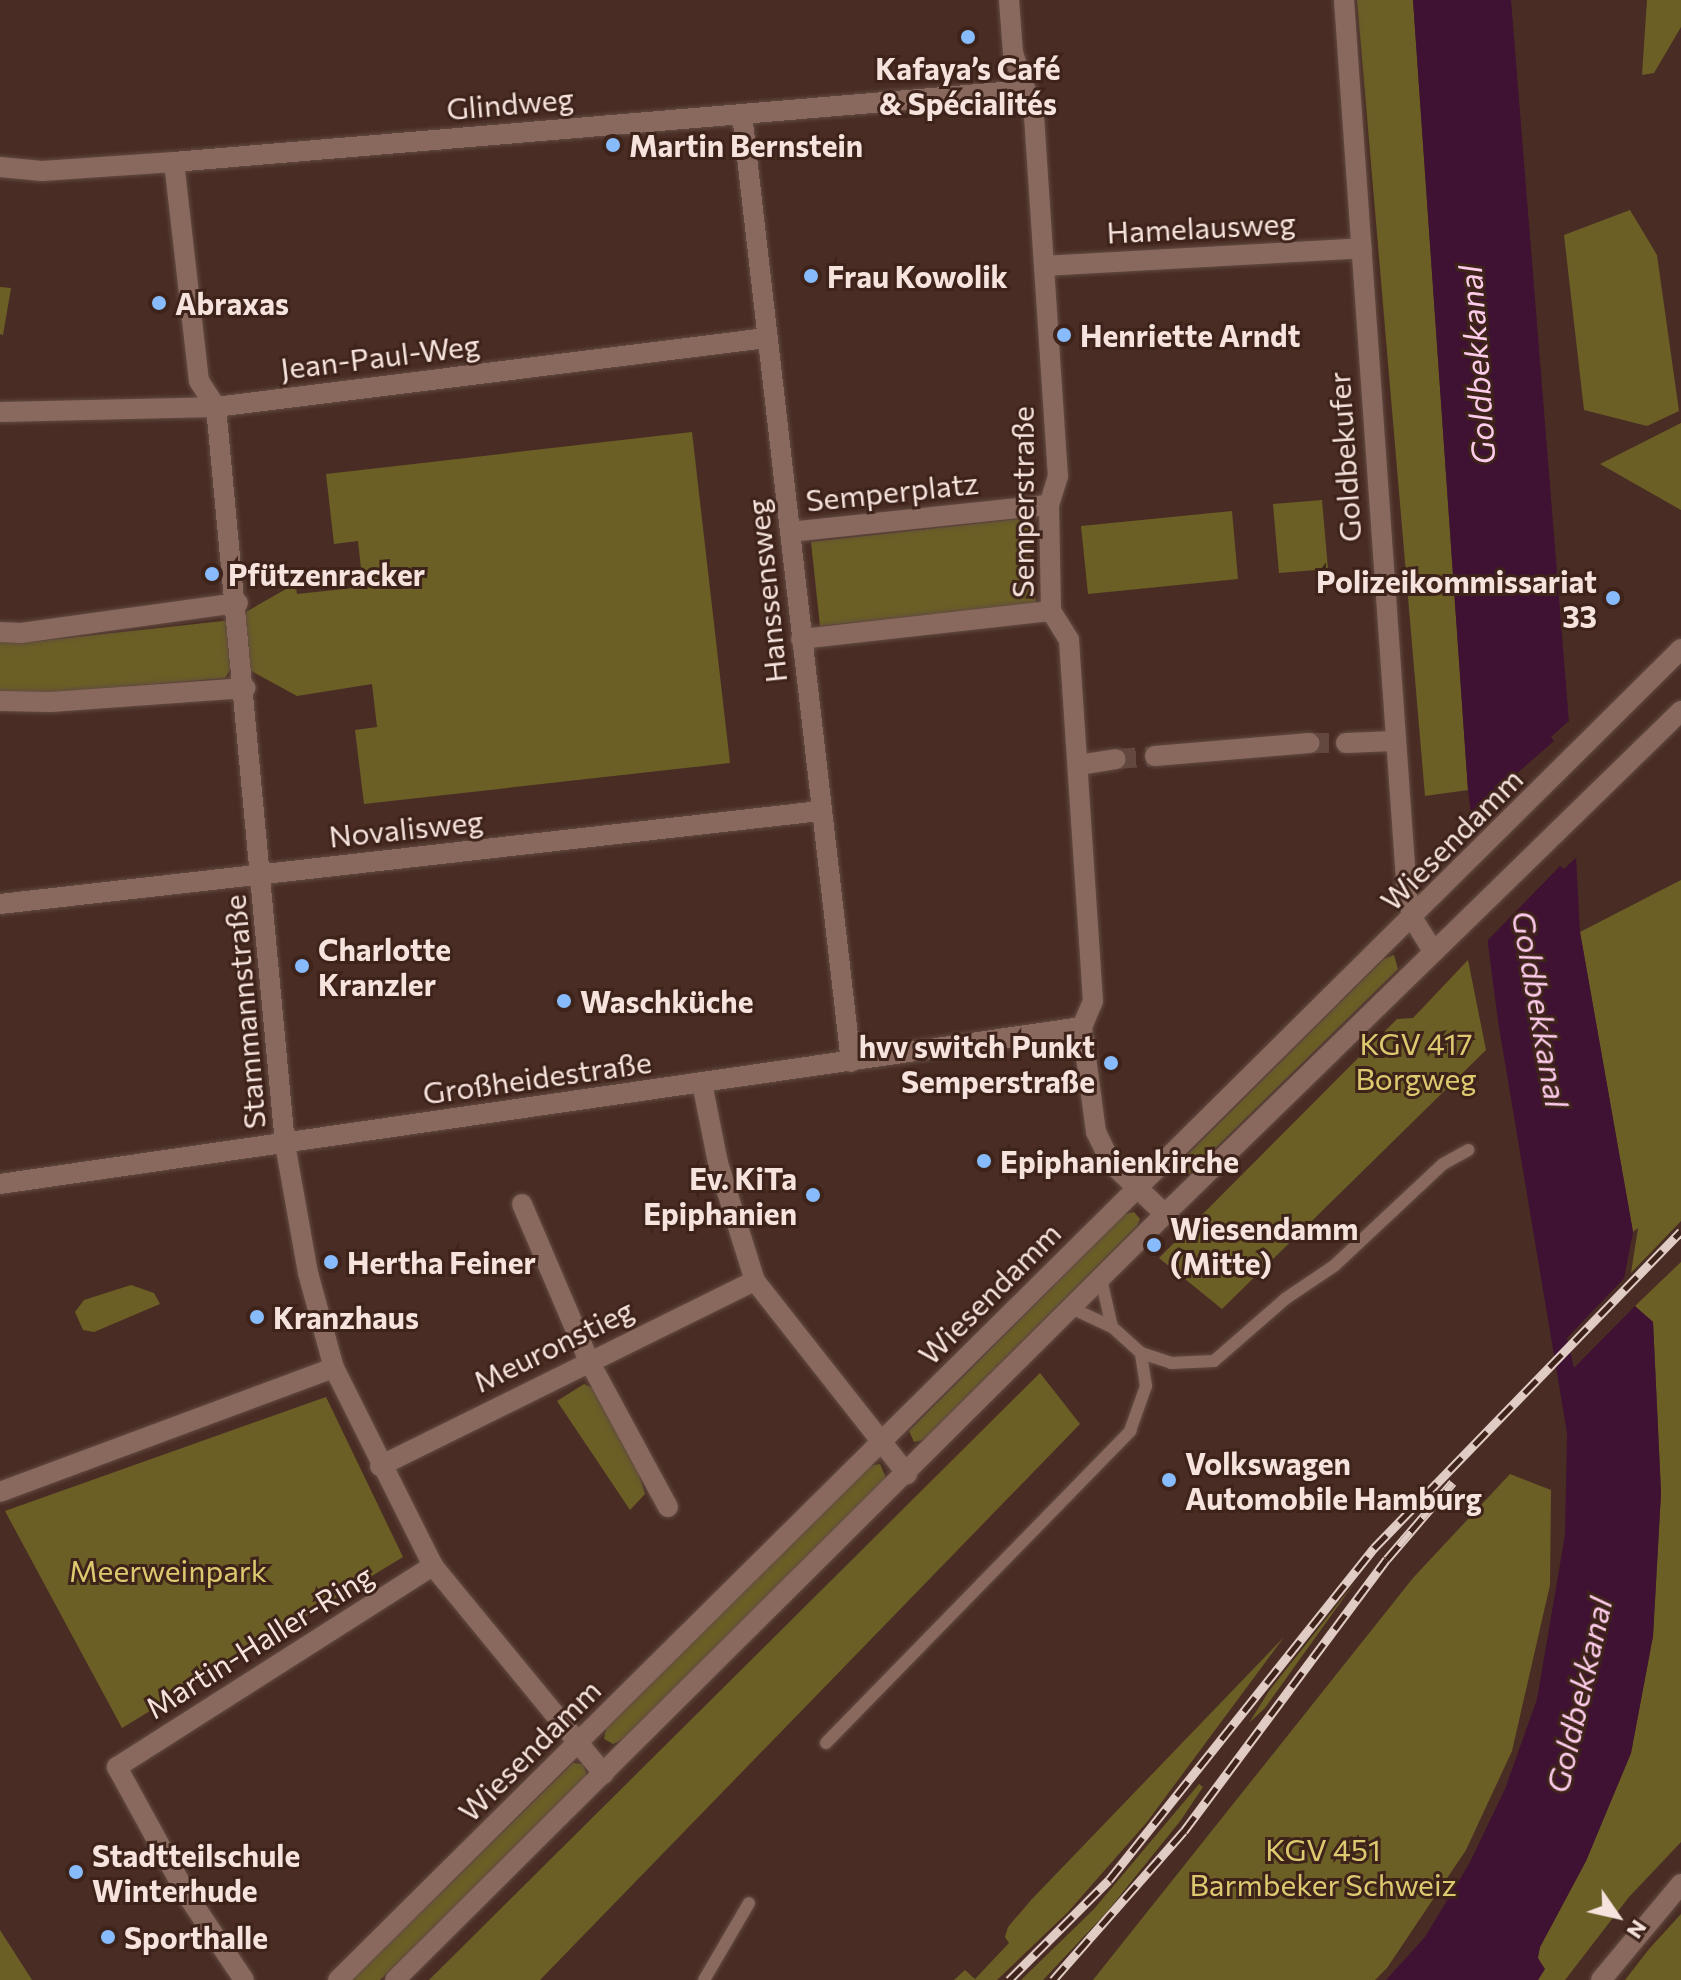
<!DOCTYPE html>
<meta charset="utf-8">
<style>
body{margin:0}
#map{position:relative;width:1681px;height:1980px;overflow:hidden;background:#492d24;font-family:Commissioner,sans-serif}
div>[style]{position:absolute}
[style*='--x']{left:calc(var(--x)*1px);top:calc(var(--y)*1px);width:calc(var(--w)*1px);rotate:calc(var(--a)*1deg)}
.green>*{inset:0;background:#6b5f26}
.water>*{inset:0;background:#3f1132}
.pier>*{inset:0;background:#492d24}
.minor-tunnel>*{height:20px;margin-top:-10px;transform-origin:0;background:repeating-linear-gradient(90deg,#634840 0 20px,transparent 0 30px)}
.roads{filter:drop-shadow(0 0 2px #624b42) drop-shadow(0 0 2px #624b42)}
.service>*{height:12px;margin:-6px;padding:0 6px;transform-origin:6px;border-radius:6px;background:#89695e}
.minor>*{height:20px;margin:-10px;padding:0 10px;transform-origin:10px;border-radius:10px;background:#89695e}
.tertiary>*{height:20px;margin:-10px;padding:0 10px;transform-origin:10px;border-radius:10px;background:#89695e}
.rail>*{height:9px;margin-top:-4.5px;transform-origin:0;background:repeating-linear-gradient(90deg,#3e231a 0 18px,#e0ccc5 0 36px);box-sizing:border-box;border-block:2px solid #e0ccc5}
.dots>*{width:22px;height:22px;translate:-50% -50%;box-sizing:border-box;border:4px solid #3e231a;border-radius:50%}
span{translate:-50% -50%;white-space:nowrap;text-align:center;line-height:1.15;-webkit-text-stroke:6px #3e231a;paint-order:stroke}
.poi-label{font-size:30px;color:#f6e3dd;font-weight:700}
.left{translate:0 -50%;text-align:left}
.right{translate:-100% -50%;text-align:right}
.street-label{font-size:30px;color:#f6e3dd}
.park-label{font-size:30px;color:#ddc96f}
.water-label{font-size:32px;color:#fecceb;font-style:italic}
.north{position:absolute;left:1577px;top:1876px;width:80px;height:80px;-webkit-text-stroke:6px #3e231a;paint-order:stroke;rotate:124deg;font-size:22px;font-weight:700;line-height:32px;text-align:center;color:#f6e3dd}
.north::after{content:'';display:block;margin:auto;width:28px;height:36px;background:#f6e3dd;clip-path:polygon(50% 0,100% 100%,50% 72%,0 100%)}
</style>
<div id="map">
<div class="green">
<i style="clip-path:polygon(1357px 0,1413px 0,1468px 790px,1425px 796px)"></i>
<i style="clip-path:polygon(1647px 0,1681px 0,1681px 27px,1654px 73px,1642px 75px)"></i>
<i style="clip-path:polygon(1630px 210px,1657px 255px,1679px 411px,1647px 426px,1584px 410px,1564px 235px)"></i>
<i style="clip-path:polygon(0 287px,11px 288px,3px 335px,0 334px)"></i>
<i style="clip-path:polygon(1681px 423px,1681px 510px,1600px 464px)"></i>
<i style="clip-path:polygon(692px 432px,730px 763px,364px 804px,355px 730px,377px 727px,372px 684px,297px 696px,235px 662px,225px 678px,27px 695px,0 692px,0 640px,31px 642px,232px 620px,286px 589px,296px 588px,297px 594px,363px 587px,358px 541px,334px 544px,326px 474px)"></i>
<i style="clip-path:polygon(1322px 500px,1328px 569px,1279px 573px,1273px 504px)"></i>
<i style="clip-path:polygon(1232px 511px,1238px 579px,1088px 594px,1081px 526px)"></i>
<i style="clip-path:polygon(1027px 518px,1036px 603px,820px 626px,811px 542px)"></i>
<i style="clip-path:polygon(1681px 880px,1681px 1221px,1631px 1273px,1638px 1228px,1633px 1232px,1580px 932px)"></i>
<i style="clip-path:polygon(1394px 955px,1398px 969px,1187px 1176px,1176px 1175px,1175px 1167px,1384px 959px)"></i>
<i style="clip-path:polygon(1468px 960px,1486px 1050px,1222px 1309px,1159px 1258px,1397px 1019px,1413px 1018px)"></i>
<i style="clip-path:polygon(1134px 1212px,1140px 1219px,1137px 1226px,923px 1440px,914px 1442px,909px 1431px,1125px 1214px)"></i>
<i style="clip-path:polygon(1681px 1262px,1681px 1842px,1629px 1897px,1565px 1980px,1538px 1980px,1544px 1969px,1537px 1958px,1540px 1947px,1586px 1861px,1631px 1753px,1653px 1636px,1661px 1493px,1653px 1322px,1635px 1306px)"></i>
<i style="clip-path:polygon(131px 1285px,154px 1293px,160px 1304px,94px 1332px,83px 1330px,75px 1312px,84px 1300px)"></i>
<i style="clip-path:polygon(1040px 1373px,1080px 1424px,540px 1980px,429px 1980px)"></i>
<i style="clip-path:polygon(584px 1384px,593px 1388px,631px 1450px,645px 1494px,630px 1510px,557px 1401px)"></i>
<i style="clip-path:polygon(326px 1397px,403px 1557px,122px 1728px,5px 1511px)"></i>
<i style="clip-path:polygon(880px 1464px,886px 1478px,622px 1740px,613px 1744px,604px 1739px,606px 1729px,869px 1466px)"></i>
<i style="clip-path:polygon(1510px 1474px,1551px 1490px,1550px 1585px,1512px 1751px,1466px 1850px,1387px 1968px,1375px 1980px,1093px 1980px,1413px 1578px)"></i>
<i style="clip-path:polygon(1355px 1582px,1265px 1708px,1249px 1723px,1269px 1691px)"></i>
<i style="clip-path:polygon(1284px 1637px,1147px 1822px,1068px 1912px,997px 1980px,954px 1980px,965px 1970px,975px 1979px,1009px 1943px,1005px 1937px,1008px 1927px,1032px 1899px)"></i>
<i style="clip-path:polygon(573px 1763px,583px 1764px,587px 1776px,380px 1980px,352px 1980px)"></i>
<i style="clip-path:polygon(1199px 1784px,1203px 1787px,1181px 1820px,1106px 1913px,1043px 1980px,1021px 1980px,1094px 1909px)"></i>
<i style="clip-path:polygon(1681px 1914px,1681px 1980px,1625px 1980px,1649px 1949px)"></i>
<i style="clip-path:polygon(0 1930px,32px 1980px,0 1980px)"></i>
</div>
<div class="water">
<i style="clip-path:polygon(1413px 0,1511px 0,1569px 722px,1580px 932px,1633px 1232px,1621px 1294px,1653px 1322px,1661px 1493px,1653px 1636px,1631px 1753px,1586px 1861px,1540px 1947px,1538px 1958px,1545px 1969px,1538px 1980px,1386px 1980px,1425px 1937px,1469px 1864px,1505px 1789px,1537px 1699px,1565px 1535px,1567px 1433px,1498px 1021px,1468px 790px)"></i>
</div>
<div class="pier">
<i style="clip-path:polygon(1573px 717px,1578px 856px,1564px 869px,1560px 866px,1484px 944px,1467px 817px,1554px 741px,1551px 737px)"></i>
<i style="clip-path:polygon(1629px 1273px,1625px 1293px,1637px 1304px,1574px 1368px,1567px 1338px)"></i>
</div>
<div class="minor-tunnel">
<i style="--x:1309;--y:743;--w:37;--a:0"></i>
<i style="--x:1116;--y:759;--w:39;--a:-4"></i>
</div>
<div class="roads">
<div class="service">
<i style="--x:1101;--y:1279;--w:49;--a:77.1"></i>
<i style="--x:1141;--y:1353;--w:32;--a:18"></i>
<i style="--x:1171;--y:1363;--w:43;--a:-2.7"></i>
<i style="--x:1214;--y:1361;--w:94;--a:-41.1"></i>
<i style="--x:1285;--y:1299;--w:59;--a:-34"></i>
<i style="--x:1334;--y:1266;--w:149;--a:-43.1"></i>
<i style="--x:1443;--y:1164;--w:29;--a:-29"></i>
<i style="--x:826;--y:1743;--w:436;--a:-45.7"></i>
<i style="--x:1130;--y:1431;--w:48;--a:-70.4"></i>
<i style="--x:1146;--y:1386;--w:33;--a:-99"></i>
<i style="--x:1141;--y:1353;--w:39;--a:-138"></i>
<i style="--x:1112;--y:1327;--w:45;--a:-155.1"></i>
<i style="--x:704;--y:1980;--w:89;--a:-59.7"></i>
</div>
<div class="minor">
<i style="--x:1009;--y:0;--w:53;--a:85.7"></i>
<i style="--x:1013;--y:53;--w:66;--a:71.6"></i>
<i style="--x:1034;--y:116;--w:361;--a:86.2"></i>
<i style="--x:1058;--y:476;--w:30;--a:107"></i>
<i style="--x:1049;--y:505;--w:106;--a:88.9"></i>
<i style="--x:1051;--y:611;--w:34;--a:58"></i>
<i style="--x:1069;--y:640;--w:362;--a:86.2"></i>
<i style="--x:1093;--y:1001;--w:28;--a:113"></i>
<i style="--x:1082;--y:1027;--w:106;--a:82.4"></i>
<i style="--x:1096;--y:1132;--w:34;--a:64"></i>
<i style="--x:1111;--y:1163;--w:74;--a:43.4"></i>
<i style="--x:1344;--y:0;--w:897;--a:85.97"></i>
<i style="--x:1407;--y:895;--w:25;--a:76"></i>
<i style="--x:1413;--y:919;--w:39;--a:58"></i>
<i style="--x:742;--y:114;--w:954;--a:83.44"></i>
<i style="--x:174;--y:162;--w:220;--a:83.5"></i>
<i style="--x:199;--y:381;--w:31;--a:57"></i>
<i style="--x:216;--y:407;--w:740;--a:84.65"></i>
<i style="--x:285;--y:1144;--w:131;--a:79.9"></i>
<i style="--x:308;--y:1273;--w:98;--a:74.7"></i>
<i style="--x:334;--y:1368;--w:221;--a:63.4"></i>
<i style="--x:433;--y:1566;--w:269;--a:50.6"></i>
<i style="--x:0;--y:167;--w:42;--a:5.4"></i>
<i style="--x:42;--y:171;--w:132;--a:-3.9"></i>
<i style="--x:174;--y:162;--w:855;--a:-4.83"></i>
<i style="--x:1044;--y:266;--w:318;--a:-3.2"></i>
<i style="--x:0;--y:412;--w:216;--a:-1.3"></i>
<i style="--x:216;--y:407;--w:554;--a:-7.15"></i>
<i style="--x:790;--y:532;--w:260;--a:-6"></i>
<i style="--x:0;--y:632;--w:21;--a:3"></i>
<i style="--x:21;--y:633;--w:219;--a:-7.9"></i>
<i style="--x:801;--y:639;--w:252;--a:-6.4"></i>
<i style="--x:0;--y:701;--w:51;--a:1.1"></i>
<i style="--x:51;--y:702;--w:195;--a:-4.1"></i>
<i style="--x:1346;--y:743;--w:48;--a:-2.4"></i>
<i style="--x:1155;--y:756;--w:155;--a:-4.8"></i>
<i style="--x:1079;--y:765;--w:37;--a:-9"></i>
<i style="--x:0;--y:904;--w:825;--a:-6.47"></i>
<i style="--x:702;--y:1083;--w:82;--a:78.7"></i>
<i style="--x:718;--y:1163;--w:124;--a:72.6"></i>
<i style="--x:755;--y:1281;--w:246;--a:51.8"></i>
<i style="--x:0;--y:1184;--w:1093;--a:-8.26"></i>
<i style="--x:522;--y:1204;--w:171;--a:66.9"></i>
<i style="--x:589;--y:1361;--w:166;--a:61.6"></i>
<i style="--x:380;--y:1466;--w:418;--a:-26.3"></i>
<i style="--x:0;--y:1492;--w:356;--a:-20.4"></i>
<i style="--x:244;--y:1980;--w:102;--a:-123.8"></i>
<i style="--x:187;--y:1895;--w:146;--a:-118.7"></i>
<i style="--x:117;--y:1767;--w:375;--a:-32.5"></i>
<i style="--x:1601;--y:1980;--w:125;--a:-50.2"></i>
</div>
<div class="tertiary">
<i style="--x:338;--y:1980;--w:1891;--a:-44.74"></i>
<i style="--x:395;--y:1980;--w:1086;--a:-44.85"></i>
<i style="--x:1165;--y:1214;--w:721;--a:-44.27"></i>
</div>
</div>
<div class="rail">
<i style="--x:1009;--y:1980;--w:141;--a:-45"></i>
<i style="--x:1109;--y:1880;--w:425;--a:-51.4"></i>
<i style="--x:1374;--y:1548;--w:441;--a:-45.9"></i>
<i style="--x:1053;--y:1980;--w:198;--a:-48.7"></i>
<i style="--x:1184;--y:1831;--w:339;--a:-53.3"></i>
<i style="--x:1387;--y:1559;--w:101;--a:-49.4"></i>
</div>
<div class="dots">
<i style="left:968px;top:37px;background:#87bbfb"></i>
<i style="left:613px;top:145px;background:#87bbfb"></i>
<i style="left:811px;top:276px;background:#87bbfb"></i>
<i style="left:159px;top:303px;background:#87bbfb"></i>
<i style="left:1064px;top:335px;background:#87bbfb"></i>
<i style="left:212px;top:574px;background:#87bbfb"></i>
<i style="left:1613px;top:598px;background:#87bbfb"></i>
<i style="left:302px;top:966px;background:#87bbfb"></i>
<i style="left:564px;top:1001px;background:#87bbfb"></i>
<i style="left:1111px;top:1063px;background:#87bbfb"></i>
<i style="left:984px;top:1161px;background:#87bbfb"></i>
<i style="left:813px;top:1195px;background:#87bbfb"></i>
<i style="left:1154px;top:1245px;background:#87bbfb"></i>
<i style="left:331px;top:1262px;background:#87bbfb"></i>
<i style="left:257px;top:1317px;background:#87bbfb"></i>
<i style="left:1169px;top:1480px;background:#87bbfb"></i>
<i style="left:76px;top:1872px;background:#87bbfb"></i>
<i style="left:108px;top:1937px;background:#87bbfb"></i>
</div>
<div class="poi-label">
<span style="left:968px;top:85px">Kafaya’s Café<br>&amp; Spécialités</span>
<span class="left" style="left:629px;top:145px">Martin Bernstein</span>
<span class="left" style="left:827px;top:276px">Frau Kowolik</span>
<span class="left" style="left:175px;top:303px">Abraxas</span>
<span class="left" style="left:1080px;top:335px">Henriette Arndt</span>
<span class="left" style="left:228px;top:574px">Pfützenracker</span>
<span class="right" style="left:1597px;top:598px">Polizeikommissariat<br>33</span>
<span class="left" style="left:318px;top:966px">Charlotte<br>Kranzler</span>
<span class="left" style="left:580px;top:1001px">Waschküche</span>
<span class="right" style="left:1095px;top:1063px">hvv switch Punkt<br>Semperstraße</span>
<span class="left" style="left:1000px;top:1161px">Epiphanienkirche</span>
<span class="right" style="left:797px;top:1195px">Ev. KiTa<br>Epiphanien</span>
<span class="left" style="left:1170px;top:1245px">Wiesendamm<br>(Mitte)</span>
<span class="left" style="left:347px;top:1262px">Hertha Feiner</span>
<span class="left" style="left:273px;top:1317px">Kranzhaus</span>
<span class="left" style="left:1185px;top:1480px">Volkswagen<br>Automobile Hamburg</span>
<span class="left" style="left:92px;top:1872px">Stadtteilschule<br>Winterhude</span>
<span class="left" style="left:124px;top:1937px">Sporthalle</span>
</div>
<div class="street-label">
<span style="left:510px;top:103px;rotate:-5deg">Glindweg</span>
<span style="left:1201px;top:227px;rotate:-3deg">Hamelausweg</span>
<span style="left:380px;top:356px;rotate:-7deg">Jean-Paul-Weg</span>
<span style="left:1344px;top:457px;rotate:-94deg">Goldbekufer</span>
<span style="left:892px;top:491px;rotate:-6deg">Semperplatz</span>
<span style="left:1022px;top:502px;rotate:-90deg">Semperstraße</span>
<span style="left:766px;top:591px;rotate:-96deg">Hanssensweg</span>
<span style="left:406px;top:828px;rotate:-6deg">Novalisweg</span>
<span style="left:1451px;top:839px;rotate:-45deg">Wiesendamm</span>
<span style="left:244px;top:1012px;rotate:-95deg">Stammannstraße</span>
<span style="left:537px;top:1077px;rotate:-8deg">Großheidestraße</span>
<span style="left:989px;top:1293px;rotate:-45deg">Wiesendamm</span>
<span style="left:553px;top:1345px;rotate:-26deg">Meuronstieg</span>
<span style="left:259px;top:1641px;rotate:-32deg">Martin-Haller-Ring</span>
<span style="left:529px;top:1750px;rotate:-45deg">Wiesendamm</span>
</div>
<div class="park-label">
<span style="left:1416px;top:1060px">KGV 417<br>Borgweg</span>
<span style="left:168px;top:1570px">Meerweinpark</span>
<span style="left:1323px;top:1866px">KGV 451<br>Barmbeker Schweiz</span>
</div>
<div class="water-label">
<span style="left:1476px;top:365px;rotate:-94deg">Goldbekkanal</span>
<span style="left:1541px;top:1009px;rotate:80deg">Goldbekkanal</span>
<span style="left:1578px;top:1695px;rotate:-77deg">Goldbekkanal</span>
</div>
<div class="north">N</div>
</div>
